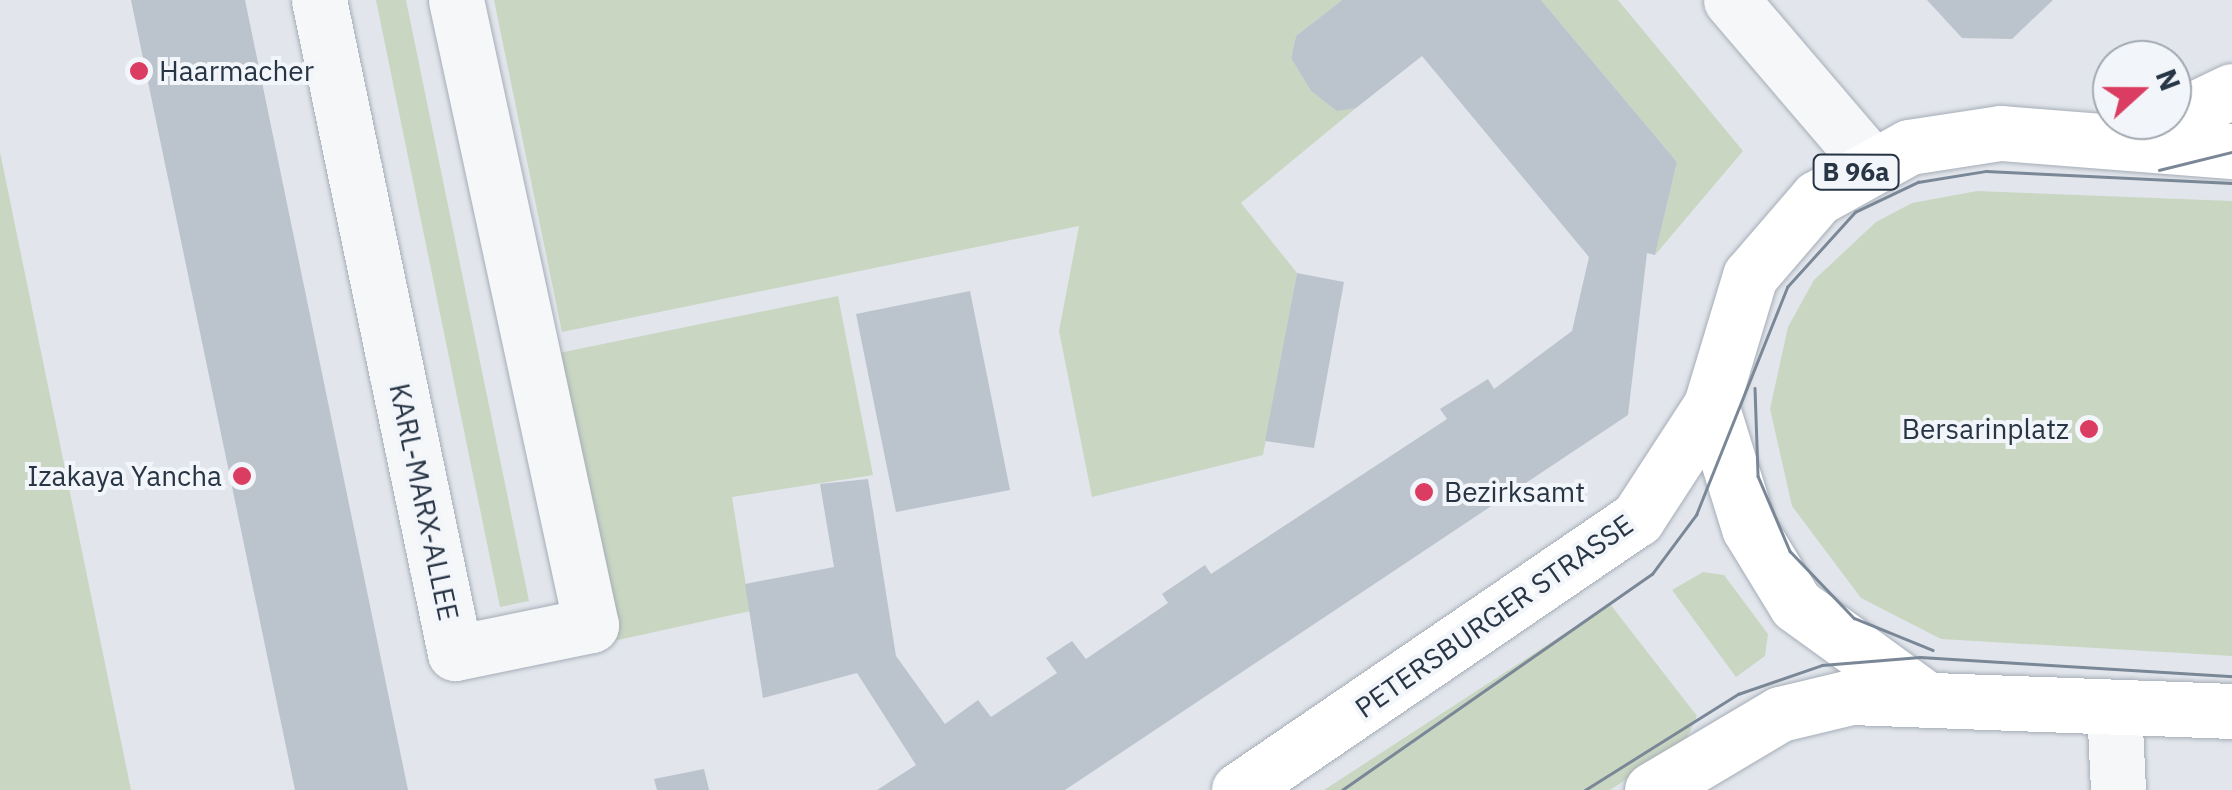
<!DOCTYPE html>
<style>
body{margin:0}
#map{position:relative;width:2232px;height:790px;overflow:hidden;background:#e2e6ec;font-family:"IBM Plex Sans",sans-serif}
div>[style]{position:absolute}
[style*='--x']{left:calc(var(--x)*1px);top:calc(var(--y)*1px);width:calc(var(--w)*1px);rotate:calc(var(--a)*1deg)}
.green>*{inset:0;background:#c9d6c2}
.building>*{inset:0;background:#bbc3cc}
.roads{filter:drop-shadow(0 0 2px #a6adb7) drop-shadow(0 0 2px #a6adb7)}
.street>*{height:55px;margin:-27.5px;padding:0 27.5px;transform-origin:27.5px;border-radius:27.5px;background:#f5f7f9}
.primary>*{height:55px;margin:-27.5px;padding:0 27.5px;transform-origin:27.5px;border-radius:27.5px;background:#fff}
.tram>*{height:2.5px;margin:-1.25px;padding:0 1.25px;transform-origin:1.25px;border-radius:1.25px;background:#7a8797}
.dots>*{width:28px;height:28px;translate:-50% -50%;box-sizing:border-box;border:5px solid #f2f5f9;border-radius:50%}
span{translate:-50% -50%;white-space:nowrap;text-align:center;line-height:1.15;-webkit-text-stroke:8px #f2f5f9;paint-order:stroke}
.shield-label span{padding:2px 8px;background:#f2f5f9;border:2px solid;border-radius:8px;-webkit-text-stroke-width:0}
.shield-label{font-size:25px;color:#283545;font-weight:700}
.poi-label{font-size:28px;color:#283545}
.left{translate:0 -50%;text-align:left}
.right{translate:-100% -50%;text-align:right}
.street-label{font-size:28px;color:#283545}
.north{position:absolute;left:2092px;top:40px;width:100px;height:100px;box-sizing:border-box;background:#f2f5f9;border:2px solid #a1a8b1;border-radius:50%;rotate:69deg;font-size:28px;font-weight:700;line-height:40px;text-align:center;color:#283545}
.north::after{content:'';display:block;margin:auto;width:35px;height:45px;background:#db3c61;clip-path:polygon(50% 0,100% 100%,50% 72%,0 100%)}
</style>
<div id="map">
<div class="green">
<i style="clip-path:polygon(376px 0,406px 0,529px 601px,500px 607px)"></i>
<i style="clip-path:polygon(494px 0,1342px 0,1296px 36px,1291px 58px,1311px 91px,1337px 110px,1356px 108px,1241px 203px,1297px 273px,1263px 455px,1092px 497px,1059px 331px,1079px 226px,562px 332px)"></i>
<i style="clip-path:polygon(1541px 0,1618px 0,1743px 151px,1655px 255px,1677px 162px)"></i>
<i style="clip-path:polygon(0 152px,131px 790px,0 790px)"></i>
<i style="clip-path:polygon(1977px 191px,2232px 201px,2232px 656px,1941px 639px,1861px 598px,1792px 506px,1770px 409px,1788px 327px,1814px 280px,1876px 222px,1912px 203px)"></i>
<i style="clip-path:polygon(838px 296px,873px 475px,732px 497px,750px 611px,609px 642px,549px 355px)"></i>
<i style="clip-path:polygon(1703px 572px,1724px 575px,1768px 634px,1765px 656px,1736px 677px,1672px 590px)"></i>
<i style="clip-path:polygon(1610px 604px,1697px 716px,1686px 740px,1610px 790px,1324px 790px)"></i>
</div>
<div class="building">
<i style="clip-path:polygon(131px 0,245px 0,408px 790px,295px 790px)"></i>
<i style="clip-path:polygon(1342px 0,1541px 0,1677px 162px,1655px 255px,1647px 253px,1628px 415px,1065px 790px,877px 790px,916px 765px,857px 673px,763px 698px,745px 584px,834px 567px,820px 484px,868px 479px,896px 656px,945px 724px,978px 700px,991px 717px,1057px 673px,1046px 658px,1072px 641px,1086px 659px,1168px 603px,1162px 594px,1205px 565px,1211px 574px,1447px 419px,1440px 409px,1488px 379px,1494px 389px,1572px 331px,1589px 257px,1422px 56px,1356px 108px,1337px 111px,1311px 91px,1291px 58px,1296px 36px)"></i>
<i style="clip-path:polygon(1927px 0,2053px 0,2012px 39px,1962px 38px)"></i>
<i style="clip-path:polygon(1297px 273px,1344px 282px,1314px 448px,1265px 441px)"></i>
<i style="clip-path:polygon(970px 291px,1010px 490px,896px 512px,856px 314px)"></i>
<i style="clip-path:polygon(704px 769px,709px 790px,657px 790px,654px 779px)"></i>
</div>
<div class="roads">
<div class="street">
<i style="--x:319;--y:0;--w:667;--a:78.24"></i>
<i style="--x:455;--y:653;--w:139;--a:-11.6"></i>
<i style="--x:591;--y:625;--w:639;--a:-102.19"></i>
<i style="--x:1731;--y:0;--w:214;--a:49.5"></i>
<i style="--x:2114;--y:707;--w:83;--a:87.2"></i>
</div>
<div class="primary">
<i style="--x:2136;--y:137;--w:106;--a:-25.6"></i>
<i style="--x:1919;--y:694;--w:152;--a:-144.1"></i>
<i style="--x:1796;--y:605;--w:90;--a:-121.4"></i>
<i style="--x:1749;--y:528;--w:129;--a:-107.2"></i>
<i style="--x:1711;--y:405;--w:135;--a:-73.2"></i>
<i style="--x:1750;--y:276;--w:103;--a:-49.3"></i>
<i style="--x:1817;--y:198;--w:105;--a:-29"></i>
<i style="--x:1909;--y:147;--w:93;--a:-8.7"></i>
<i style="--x:2001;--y:133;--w:232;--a:4.5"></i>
<i style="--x:1239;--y:790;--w:482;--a:-34.3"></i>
<i style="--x:1637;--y:519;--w:136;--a:-57"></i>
<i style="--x:1652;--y:790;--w:149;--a:-30.7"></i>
<i style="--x:1780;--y:714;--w:73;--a:-13.5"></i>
<i style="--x:1851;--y:697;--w:381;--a:2.1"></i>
</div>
</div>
<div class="tram">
<i style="--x:2159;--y:170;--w:75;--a:-13.9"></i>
<i style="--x:1755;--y:388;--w:88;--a:88"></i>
<i style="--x:1758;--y:476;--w:82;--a:66.9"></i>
<i style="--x:1790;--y:551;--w:93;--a:46.3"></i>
<i style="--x:1854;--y:618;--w:85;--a:22.1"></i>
<i style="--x:1342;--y:790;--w:378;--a:-34.9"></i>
<i style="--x:1652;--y:574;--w:74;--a:-53.3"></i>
<i style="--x:1696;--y:515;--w:245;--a:-68.2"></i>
<i style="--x:1787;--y:287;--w:101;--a:-47.8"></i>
<i style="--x:1855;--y:212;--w:70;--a:-25.5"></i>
<i style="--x:1918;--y:182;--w:69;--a:-9.2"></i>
<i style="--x:1986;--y:171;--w:246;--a:2.8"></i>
<i style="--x:1585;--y:790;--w:181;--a:-32.1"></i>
<i style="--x:1738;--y:694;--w:89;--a:-19"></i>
<i style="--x:1822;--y:665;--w:98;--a:-4.7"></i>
<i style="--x:1920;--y:657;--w:313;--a:3.5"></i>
</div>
<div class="dots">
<i style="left:139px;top:71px;background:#db3c61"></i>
<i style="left:2089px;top:429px;background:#db3c61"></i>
<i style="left:242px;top:476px;background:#db3c61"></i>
<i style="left:1424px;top:492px;background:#db3c61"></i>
</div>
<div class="shield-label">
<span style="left:1856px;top:172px">B 96a</span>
</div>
<div class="poi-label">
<span class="left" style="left:159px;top:71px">Haarmacher</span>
<span class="right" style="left:2069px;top:429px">Bersarinplatz</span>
<span class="right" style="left:222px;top:476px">Izakaya Yancha</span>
<span class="left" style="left:1444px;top:492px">Bezirksamt</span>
</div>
<div class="street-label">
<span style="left:424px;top:502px;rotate:78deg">KARL-MARX-ALLEE</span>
<span style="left:1494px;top:616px;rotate:-35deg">PETERSBURGER STRASSE</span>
</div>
<div class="north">N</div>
</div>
